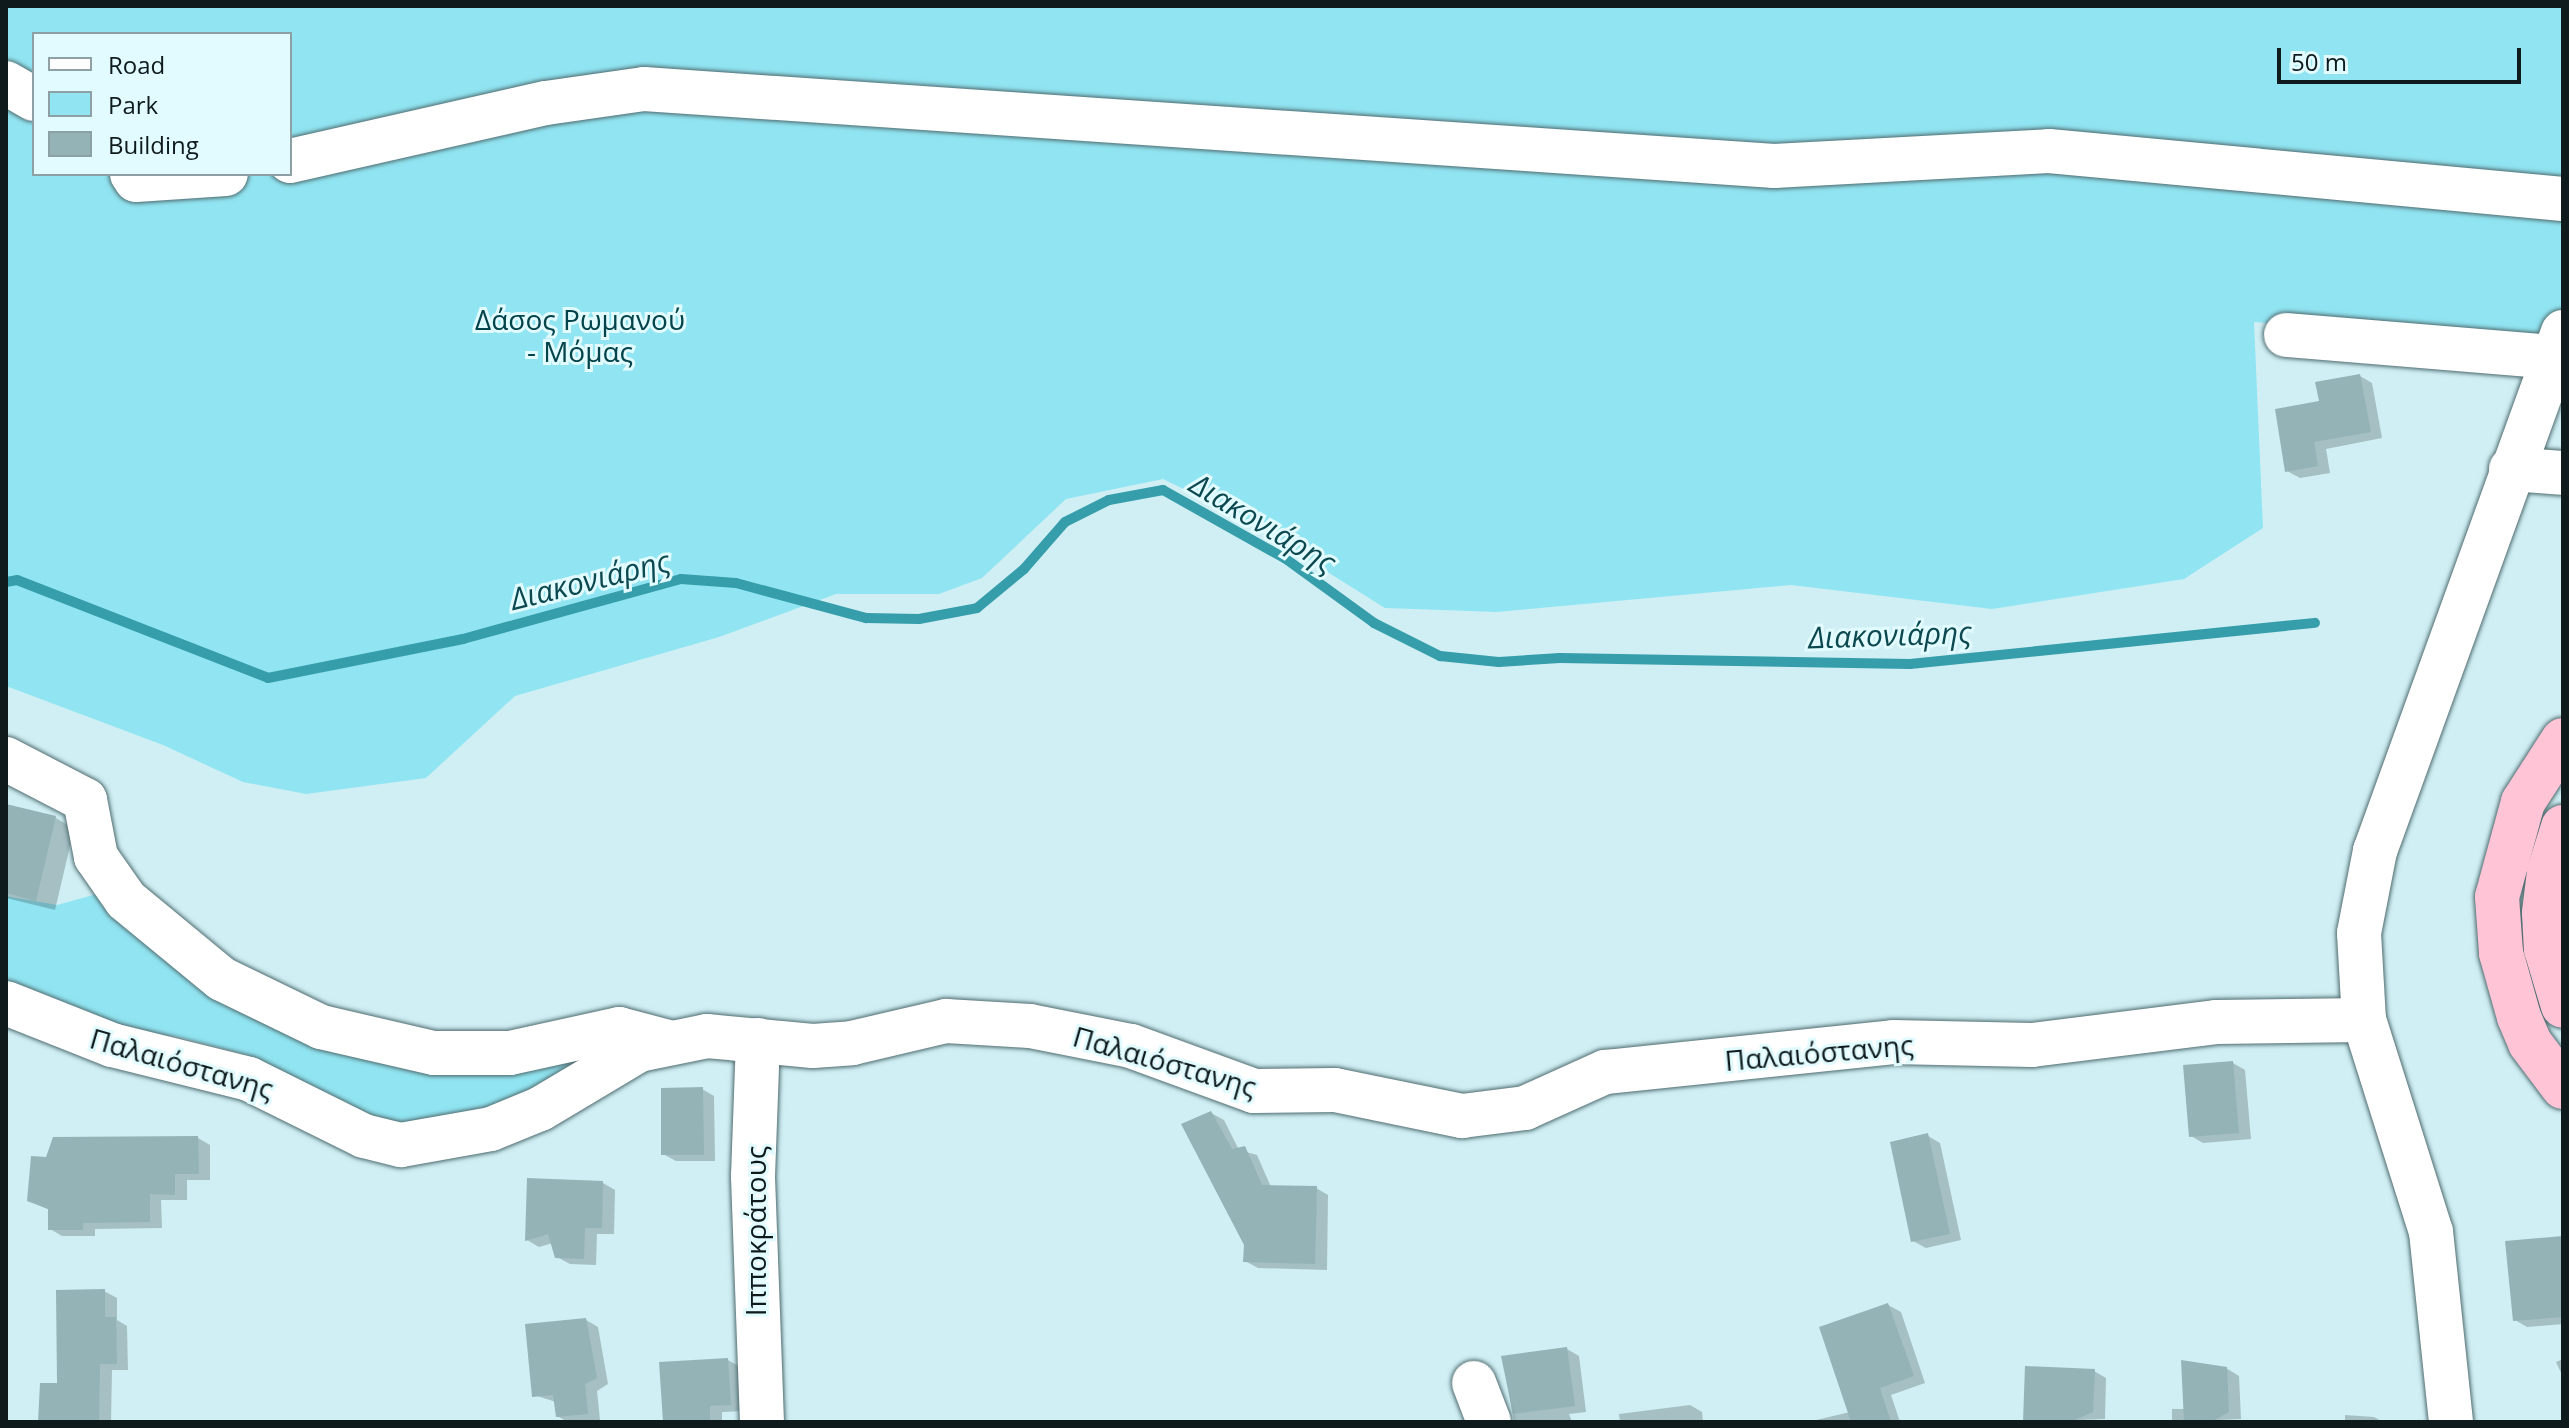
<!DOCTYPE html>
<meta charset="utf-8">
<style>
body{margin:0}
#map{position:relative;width:2569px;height:1428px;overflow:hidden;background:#cfeff4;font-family:"Open Sans",sans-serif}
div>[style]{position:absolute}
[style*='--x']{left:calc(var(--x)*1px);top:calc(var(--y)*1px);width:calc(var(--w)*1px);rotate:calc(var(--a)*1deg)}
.green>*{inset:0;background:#91e5f2}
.shadow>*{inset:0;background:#0003}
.stream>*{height:10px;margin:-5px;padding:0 5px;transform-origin:5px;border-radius:5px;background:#369daa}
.building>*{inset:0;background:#94b3b7}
.roads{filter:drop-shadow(0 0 2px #506c70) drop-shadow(0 0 2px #506c70)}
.minor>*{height:44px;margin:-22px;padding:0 22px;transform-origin:22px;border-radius:22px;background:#fff}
.highway>*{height:44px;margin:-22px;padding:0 22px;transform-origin:22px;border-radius:22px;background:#ffc5d7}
span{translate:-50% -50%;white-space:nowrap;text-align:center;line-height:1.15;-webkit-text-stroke:6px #e1fbff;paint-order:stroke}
.park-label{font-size:28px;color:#03434a}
.street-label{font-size:28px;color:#0e1a1c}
.water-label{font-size:30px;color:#0b484f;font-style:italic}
.frame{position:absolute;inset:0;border:8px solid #0e1a1c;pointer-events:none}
.legend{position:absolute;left:32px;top:32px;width:260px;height:144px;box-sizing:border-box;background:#e1fbff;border:2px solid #8da1a4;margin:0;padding:10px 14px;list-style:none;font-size:24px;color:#0e1a1c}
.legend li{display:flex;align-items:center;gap:16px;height:40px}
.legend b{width:40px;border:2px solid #8da1a4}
.scale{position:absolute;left:2277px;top:48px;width:244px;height:36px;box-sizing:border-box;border:4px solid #0e1a1c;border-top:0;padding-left:10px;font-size:24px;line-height:28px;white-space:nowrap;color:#0e1a1c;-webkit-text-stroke:6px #e1fbff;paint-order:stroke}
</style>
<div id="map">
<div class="green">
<i style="clip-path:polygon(evenodd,6px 6px,2563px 6px,2563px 348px,2254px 322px,2263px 528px,2184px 579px,1992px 609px,1791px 585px,1497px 612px,1385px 608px,1235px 514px,1163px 479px,1066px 499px,982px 578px,939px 594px,836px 594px,719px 637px,515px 696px,426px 778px,306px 794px,243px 782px,163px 745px,6px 686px,6px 6px,34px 34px,290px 34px,290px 174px,34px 174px,34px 34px)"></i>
<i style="clip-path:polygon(104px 892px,223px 991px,570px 1057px,576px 1067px,516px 1105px,387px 1125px,248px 1055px,175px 1036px,127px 1034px,68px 1014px,30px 988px,6px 982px,6px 896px,57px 905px)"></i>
</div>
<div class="shadow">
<i style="clip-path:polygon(2360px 376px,2372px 383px,2382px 438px,2326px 449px,2330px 473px,2300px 478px,2287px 471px,2321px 403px)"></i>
<i style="clip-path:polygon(6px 806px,56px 818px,74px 829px,55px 910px,6px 898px)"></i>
<i style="clip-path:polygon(2233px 1063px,2245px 1070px,2251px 1139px,2203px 1143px,2191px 1136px)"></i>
<i style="clip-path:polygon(702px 1089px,714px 1096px,715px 1161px,676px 1161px,663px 1154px)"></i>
<i style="clip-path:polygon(1211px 1113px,1224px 1120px,1239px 1150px,1257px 1155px,1271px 1187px,1316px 1188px,1328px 1195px,1327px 1270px,1258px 1268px,1245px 1261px,1246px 1245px)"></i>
<i style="clip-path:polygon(1928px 1136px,1940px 1143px,1961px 1240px,1926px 1248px,1913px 1241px)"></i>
<i style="clip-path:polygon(198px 1138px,210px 1145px,210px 1180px,187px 1180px,187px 1200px,161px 1200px,162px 1228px,95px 1229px,95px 1236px,62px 1236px,50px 1229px,50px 1210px,29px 1200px,47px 1159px)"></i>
<i style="clip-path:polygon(603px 1183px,615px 1190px,614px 1234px,597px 1234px,596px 1265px,570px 1264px,557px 1257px,553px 1243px,539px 1247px,527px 1240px)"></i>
<i style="clip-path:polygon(2563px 1238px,2563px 1324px,2527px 1327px,2515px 1320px)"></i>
<i style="clip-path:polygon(104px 1291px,117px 1298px,117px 1320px,127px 1326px,128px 1370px,112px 1370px,111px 1422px,40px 1422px)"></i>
<i style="clip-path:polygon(1888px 1305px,1901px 1312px,1925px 1383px,1891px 1395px,1900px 1422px,1808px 1422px,1850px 1412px)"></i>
<i style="clip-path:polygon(586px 1320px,598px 1327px,608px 1384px,597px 1391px,600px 1420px,568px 1422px,557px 1416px,556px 1402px,534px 1395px)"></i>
<i style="clip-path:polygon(1567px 1349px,1579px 1356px,1586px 1412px,1569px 1414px,1572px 1422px,1514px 1422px,1503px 1358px)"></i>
<i style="clip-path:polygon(2563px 1359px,2563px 1377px,2556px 1362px)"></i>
<i style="clip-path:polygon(728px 1360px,740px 1367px,743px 1411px,722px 1412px,722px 1422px,665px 1422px)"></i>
<i style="clip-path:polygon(2226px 1368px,2239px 1376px,2241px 1419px,2172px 1422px,2172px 1409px,2185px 1409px)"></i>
<i style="clip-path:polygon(2094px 1371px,2106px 1378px,2105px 1419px,2025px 1422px)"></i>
<i style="clip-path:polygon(1690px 1405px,1702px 1412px,1703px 1422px,1620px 1422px,1619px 1414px)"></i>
<i style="clip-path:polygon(2345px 1415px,2374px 1417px,2383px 1422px,2345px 1422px)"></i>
</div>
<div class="stream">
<i style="--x:6;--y:582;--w:11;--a:-10"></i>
<i style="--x:17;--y:580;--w:269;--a:21.3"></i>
<i style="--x:268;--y:678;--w:199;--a:-11.3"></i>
<i style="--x:463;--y:639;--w:226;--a:-15.4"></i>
<i style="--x:681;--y:579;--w:55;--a:4.2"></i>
<i style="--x:736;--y:583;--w:135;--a:15.1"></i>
<i style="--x:866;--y:618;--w:53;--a:1.1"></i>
<i style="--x:919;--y:619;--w:59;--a:-10.7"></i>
<i style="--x:977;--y:608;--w:61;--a:-39.7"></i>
<i style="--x:1024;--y:569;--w:62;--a:-48.9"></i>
<i style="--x:1065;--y:522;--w:49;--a:-26.6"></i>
<i style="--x:1109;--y:500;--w:55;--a:-10.5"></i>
<i style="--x:1163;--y:490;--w:141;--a:29.3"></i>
<i style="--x:1286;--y:559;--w:109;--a:36"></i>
<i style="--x:1374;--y:623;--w:74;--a:26.6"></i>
<i style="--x:1440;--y:656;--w:59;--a:5.8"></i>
<i style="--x:1499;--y:662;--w:61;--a:-3.8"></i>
<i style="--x:1560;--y:658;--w:350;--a:1"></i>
<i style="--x:1910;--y:664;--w:407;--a:-5.8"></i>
</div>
<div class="building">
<i style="clip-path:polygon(2360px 374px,2371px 432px,2314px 442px,2318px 466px,2285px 472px,2275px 409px,2319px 401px,2315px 382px)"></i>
<i style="clip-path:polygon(6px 804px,56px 816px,36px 901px,6px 893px)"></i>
<i style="clip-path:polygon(2233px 1061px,2239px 1133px,2189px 1137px,2183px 1065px)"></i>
<i style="clip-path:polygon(703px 1087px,704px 1155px,661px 1155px,661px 1088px)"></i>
<i style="clip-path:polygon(1211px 1111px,1232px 1149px,1245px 1146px,1262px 1185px,1317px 1186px,1315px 1264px,1243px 1262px,1244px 1245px,1181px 1124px)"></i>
<i style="clip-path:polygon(1928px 1133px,1950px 1234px,1911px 1242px,1890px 1142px)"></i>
<i style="clip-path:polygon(198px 1136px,199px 1174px,175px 1174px,175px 1195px,150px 1194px,150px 1222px,83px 1223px,83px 1230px,48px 1230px,48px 1209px,27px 1201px,31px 1156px,46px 1157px,53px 1137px)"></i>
<i style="clip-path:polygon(527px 1178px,603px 1181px,602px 1228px,585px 1228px,584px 1259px,555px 1258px,548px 1234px,525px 1241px)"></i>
<i style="clip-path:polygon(2563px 1236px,2563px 1317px,2513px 1321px,2505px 1241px)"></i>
<i style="clip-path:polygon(105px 1289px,105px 1317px,116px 1317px,117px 1364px,100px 1364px,99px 1422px,38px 1422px,40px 1383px,57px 1383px,56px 1290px)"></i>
<i style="clip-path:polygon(1888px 1303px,1914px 1376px,1880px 1388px,1891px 1422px,1851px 1422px,1819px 1327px)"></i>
<i style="clip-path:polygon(586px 1318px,597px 1378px,585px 1384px,588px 1414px,556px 1417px,553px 1395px,532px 1397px,525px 1324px)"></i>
<i style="clip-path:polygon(1567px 1347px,1575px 1406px,1513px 1414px,1501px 1356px)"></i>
<i style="clip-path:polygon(728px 1358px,731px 1405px,710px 1406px,710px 1422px,663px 1422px,659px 1362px)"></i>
<i style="clip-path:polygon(2181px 1360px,2227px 1367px,2229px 1412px,2211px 1422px,2184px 1422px)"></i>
<i style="clip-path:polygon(2025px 1366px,2095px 1369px,2093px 1412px,2070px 1422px,2023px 1422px)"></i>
</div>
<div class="roads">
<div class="minor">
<i style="--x:6;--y:83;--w:32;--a:30"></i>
<i style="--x:290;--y:161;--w:262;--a:-12.8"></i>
<i style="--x:546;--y:103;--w:99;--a:-8.1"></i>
<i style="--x:644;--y:89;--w:1133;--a:3.9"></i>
<i style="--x:1774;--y:166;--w:275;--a:-3.1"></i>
<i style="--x:2049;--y:151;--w:516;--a:5.34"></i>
<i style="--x:132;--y:174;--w:7;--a:56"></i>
<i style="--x:136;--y:180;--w:90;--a:-3.8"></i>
<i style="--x:2286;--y:335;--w:266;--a:4.7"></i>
<i style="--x:2511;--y:469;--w:52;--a:4.4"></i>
<i style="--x:6;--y:759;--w:89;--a:27.4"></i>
<i style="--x:85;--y:800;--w:58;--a:79.1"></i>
<i style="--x:96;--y:857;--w:52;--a:55.1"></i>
<i style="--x:126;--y:900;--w:124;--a:39.5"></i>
<i style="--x:222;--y:979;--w:110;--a:25.9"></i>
<i style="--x:321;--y:1027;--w:116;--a:13"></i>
<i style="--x:434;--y:1053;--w:76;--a:0"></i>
<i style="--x:510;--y:1053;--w:112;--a:-12.4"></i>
<i style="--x:619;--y:1029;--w:51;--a:14.9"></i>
<i style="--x:6;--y:1003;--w:114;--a:21.6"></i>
<i style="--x:112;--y:1045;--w:141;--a:13.9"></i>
<i style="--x:249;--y:1079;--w:128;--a:26.4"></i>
<i style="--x:364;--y:1136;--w:38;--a:14"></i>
<i style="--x:401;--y:1145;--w:91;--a:-10.1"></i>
<i style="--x:491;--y:1129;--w:53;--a:-22.2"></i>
<i style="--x:540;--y:1109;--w:115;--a:-30.8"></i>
<i style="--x:639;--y:1050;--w:69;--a:-11.6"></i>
<i style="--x:707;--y:1036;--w:106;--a:5.4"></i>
<i style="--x:813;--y:1046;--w:39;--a:-4"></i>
<i style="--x:852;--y:1043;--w:97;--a:-13.2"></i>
<i style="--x:946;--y:1021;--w:84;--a:3.4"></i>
<i style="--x:1030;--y:1026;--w:103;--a:11.2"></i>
<i style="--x:1131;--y:1046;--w:131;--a:20.1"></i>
<i style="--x:1254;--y:1091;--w:81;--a:-0.7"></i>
<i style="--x:1335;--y:1090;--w:130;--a:11.6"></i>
<i style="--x:1462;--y:1116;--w:64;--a:-7.2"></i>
<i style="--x:1525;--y:1108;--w:88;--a:-24.2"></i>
<i style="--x:1605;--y:1072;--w:290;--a:-5.9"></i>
<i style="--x:1893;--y:1042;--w:139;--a:1.2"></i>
<i style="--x:2032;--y:1045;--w:185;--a:-7.1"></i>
<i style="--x:2216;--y:1022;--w:148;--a:-0.8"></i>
<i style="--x:758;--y:1040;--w:137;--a:92.1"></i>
<i style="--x:753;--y:1177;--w:245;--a:87.9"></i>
<i style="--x:1474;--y:1383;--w:42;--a:69"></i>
<i style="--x:2451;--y:1422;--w:191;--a:-96"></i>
<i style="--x:2431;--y:1232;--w:222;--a:-107.5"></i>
<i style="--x:2364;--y:1020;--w:87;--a:-93.3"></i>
<i style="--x:2359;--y:933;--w:84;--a:-79"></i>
<i style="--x:2375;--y:851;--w:552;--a:-70.09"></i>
</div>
<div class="highway">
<i style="--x:2563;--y:740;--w:74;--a:122.8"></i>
<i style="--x:2523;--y:802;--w:98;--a:105.3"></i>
<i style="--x:2497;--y:897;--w:56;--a:85.9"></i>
<i style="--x:2501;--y:953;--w:66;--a:74.3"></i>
<i style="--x:2519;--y:1017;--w:28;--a:67"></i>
<i style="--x:2530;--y:1043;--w:55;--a:53.1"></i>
<i style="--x:2563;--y:827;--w:47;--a:107.3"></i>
<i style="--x:2549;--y:872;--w:41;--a:97"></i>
<i style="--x:2544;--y:913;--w:36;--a:87"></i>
<i style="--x:2546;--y:949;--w:59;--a:73.4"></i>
</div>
</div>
<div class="park-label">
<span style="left:580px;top:335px">Δάσος Ρωμανού<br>- Μόμας</span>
</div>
<div class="street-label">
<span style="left:1819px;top:1052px;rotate:-5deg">Παλαιόστανης</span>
<span style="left:1165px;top:1061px;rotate:16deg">Παλαιόστανης</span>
<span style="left:182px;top:1063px;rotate:16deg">Παλαιόστανης</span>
<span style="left:755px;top:1231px;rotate:-90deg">Ιπποκράτους</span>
</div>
<div class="water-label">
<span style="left:1263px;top:523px;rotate:31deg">Διακονιάρης</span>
<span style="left:590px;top:580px;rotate:-14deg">Διακονιάρης</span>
<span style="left:1890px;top:635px;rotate:-2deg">Διακονιάρης</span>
</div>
<div class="frame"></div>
<ul class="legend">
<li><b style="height:10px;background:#fff"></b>Road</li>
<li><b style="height:22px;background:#91e5f2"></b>Park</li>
<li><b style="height:22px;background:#94b3b7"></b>Building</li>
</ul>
<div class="scale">50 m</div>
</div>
